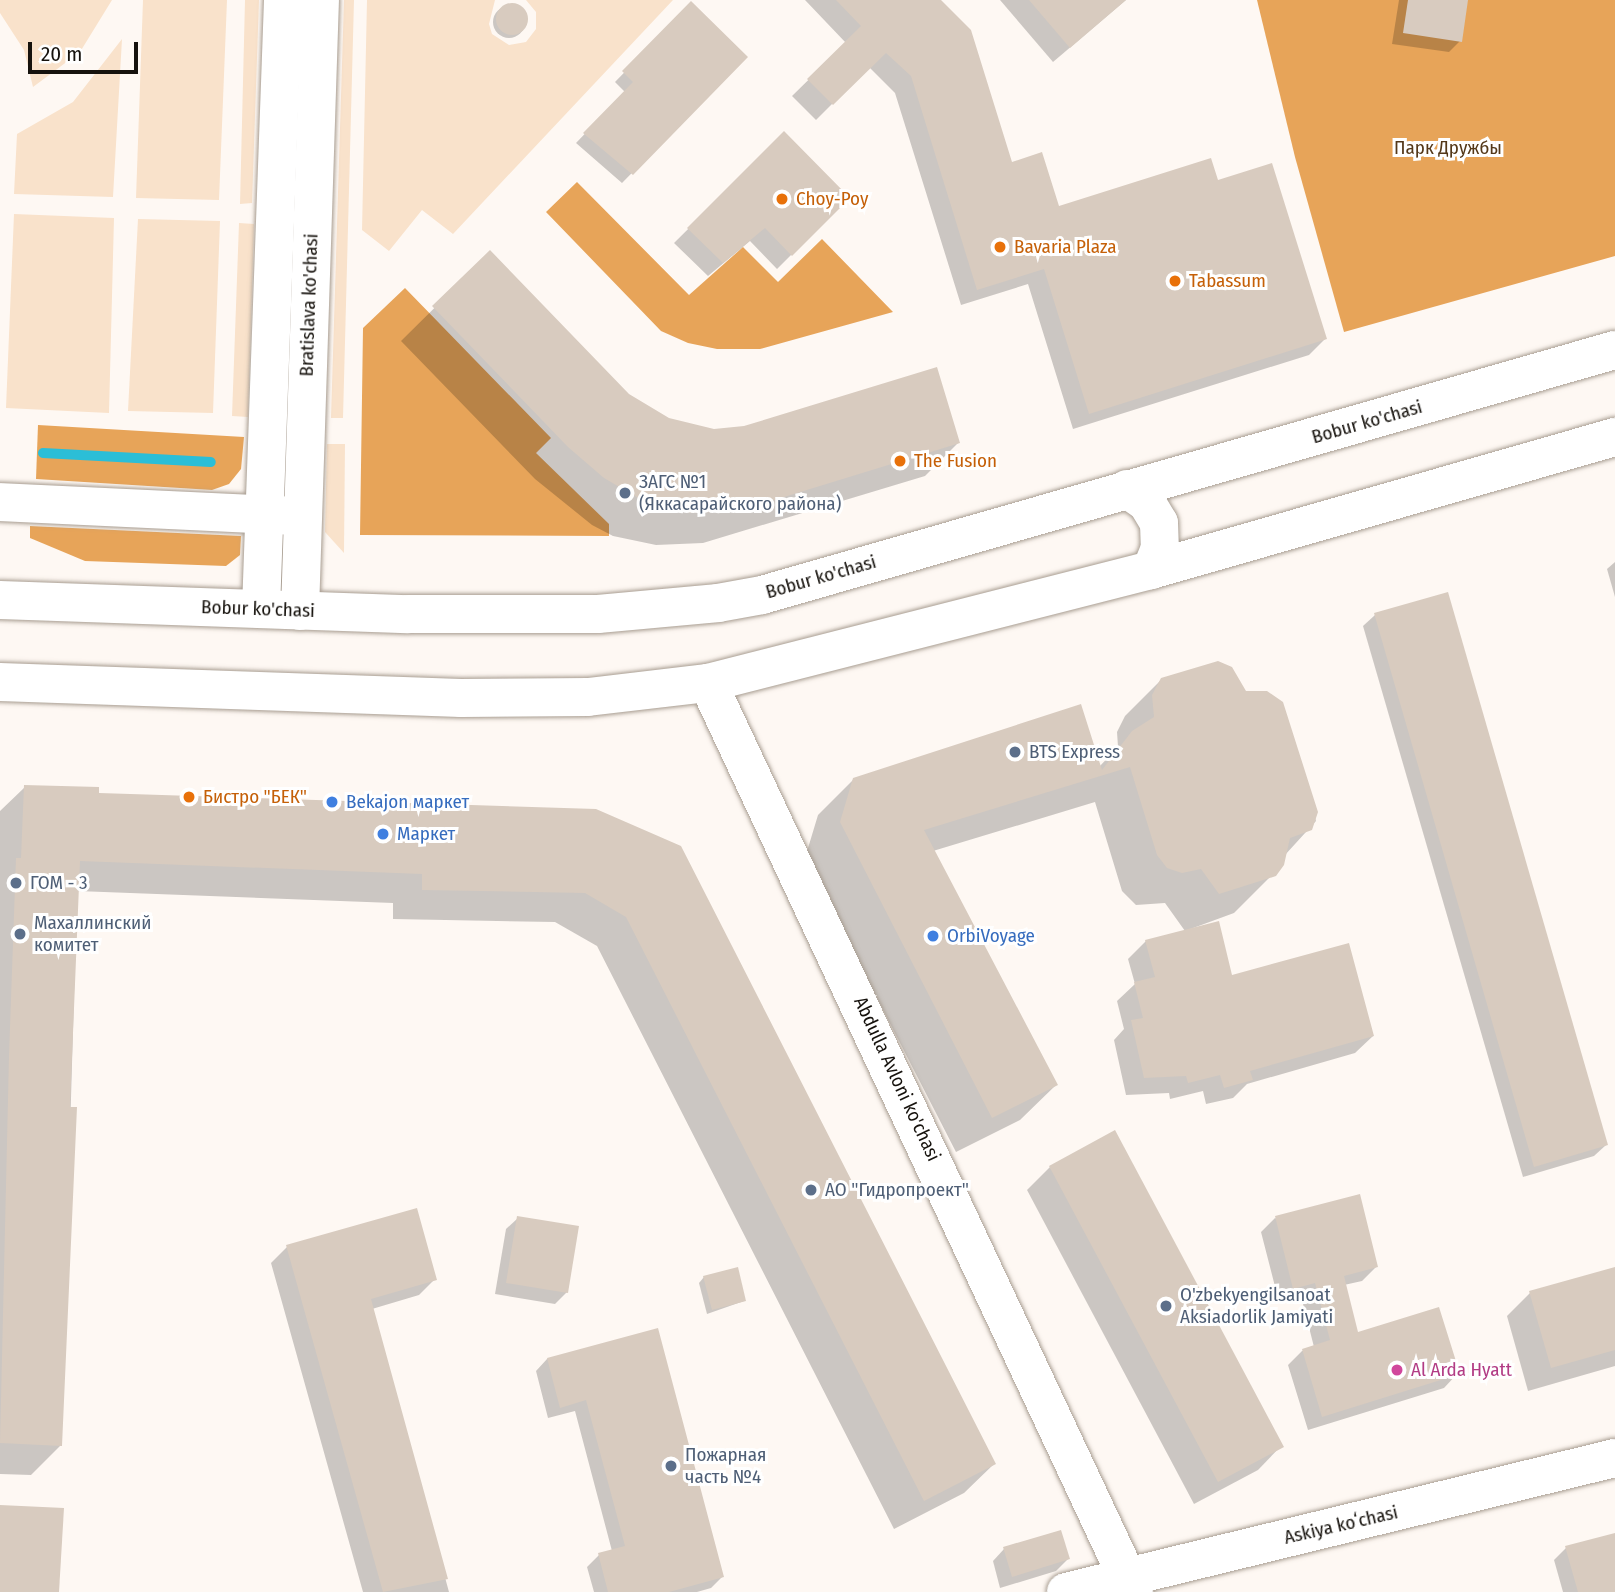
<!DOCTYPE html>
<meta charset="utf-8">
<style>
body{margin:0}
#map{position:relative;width:1615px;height:1592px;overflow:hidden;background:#fef8f3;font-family:"Fira Sans Condensed",sans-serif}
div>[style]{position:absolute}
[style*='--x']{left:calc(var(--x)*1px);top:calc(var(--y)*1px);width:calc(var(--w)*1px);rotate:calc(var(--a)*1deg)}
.green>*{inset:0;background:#f9e2cb}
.forest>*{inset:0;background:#e7a459}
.shadow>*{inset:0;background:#0003}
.round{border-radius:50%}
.stream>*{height:10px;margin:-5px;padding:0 5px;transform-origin:5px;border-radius:5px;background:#2bbed7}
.building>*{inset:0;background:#d8cbbf}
.roads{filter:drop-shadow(0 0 2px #a89d91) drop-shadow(0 0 2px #a89d91)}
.street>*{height:38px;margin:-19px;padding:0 19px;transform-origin:19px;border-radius:19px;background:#fff}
.secondary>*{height:38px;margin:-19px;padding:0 19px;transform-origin:19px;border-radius:19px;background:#fff}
.primary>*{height:38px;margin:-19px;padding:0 19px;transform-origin:19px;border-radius:19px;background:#fff}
.dots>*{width:19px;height:19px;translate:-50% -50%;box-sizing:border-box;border:4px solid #fff;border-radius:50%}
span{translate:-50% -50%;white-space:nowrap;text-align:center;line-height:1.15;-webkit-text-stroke:6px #fff;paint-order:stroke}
.park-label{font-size:19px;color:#543819}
.food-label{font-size:19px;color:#c56008}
.left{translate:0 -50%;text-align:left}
.street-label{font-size:19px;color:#16120d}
.service-label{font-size:19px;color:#4e5e75}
.shop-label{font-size:19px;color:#366cbe}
.hotel-label{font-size:19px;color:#b23c85}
.scale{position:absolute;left:28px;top:42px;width:110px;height:32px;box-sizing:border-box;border:4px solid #16120d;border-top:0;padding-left:9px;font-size:21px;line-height:24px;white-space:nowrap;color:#16120d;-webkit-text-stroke:5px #fff;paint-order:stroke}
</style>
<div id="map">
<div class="green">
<i style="clip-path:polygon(0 0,112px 0,80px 52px,33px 87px,24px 50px,0 13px)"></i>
<i style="clip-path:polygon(143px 0,227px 0,219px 200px,136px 198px)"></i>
<i style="clip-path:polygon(245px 0,259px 0,252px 203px,240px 204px)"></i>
<i style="clip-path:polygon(344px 0,354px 0,343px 418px,331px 418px)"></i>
<i style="clip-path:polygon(367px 0,495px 0,489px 24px,492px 34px,509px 45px,526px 42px,536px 29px,536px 12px,526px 0,673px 0,453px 234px,422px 210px,389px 251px,362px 230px)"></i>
<i style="clip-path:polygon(122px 39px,113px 197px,14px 194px,17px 134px,73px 102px)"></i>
<i style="clip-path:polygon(14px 214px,114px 218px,109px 413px,6px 408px)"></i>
<i style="clip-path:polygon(138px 219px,220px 221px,213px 413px,128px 411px)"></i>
<i style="clip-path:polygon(239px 223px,254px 224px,248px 417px,232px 416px)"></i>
<i style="clip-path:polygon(327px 444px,345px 444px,344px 553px,325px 532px)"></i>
</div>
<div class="forest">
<i style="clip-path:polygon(1257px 0,1615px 0,1615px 256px,1344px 332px,1295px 157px)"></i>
<i style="clip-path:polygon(577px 182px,689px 295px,743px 247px,778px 282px,822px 239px,893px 312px,760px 349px,717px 349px,688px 343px,661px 331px,546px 212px)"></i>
<i style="clip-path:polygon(405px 288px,551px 438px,536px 453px,609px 524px,609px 536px,360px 535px,363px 328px)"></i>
<i style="clip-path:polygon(38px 425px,244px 437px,241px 469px,229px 484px,212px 490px,36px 479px)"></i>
<i style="clip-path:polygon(30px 526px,241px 536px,240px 555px,226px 566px,85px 561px,30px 538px)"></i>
</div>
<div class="shadow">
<i style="clip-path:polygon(805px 0,939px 0,1010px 164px,1058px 209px,1216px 182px,1325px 339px,1309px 355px,1073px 429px,1028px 284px,961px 305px,895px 93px,869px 67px,816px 120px,792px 96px,846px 43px)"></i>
<i style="clip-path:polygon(1000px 0,1126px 0,1053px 62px)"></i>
<i style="clip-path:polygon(1399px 0,1466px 0,1460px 41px,1449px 52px,1392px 44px)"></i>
<i style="clip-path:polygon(691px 4px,746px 57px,622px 183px,576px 143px,625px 92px,615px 82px)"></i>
<i class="round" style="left:493px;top:6px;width:32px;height:32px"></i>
<i style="clip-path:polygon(784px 134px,848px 198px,777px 269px,750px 241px,708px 276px,674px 243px)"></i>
<i style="clip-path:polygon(490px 253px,628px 395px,668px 420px,714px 430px,958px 443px,925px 476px,703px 543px,656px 545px,613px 536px,592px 525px,535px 479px,401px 341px)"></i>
<i style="clip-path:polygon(1615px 562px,1615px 597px,1607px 569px)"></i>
<i style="clip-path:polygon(1375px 615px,1606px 1145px,1594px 1156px,1523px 1177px,1363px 626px)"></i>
<i style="clip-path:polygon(1162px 679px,1282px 703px,1316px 821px,1285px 855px,1283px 864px,1234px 913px,1185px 931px,1231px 977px,1373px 1036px,1355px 1053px,1247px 1084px,1233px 1098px,1206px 1104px,1203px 1091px,1170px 1099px,1169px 1093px,1126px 1095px,1114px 1040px,1124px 1029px,1117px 1001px,1135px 984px,1128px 959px,1146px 941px,1185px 931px,1165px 903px,1136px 905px,1122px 891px,1095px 802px,933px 851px,1056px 1085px,1020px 1120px,956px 1152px,805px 858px,818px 815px,854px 779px,1099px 767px,1118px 747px,1117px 732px,1125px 716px)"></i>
<i style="clip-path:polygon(25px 787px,97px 795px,596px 811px,994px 1464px,964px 1493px,894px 1529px,597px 946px,555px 922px,393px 919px,393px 903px,77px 891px,61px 1445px,31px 1475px,0 1474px,0 811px)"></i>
<i style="clip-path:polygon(1050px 1167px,1281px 1446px,1258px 1470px,1194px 1504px,1027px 1190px)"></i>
<i style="clip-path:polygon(518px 1218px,567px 1292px,555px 1304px,495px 1294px,506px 1229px)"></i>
<i style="clip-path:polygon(1275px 1218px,1376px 1267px,1362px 1281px,1344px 1285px,1356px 1334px,1458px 1373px,1444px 1388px,1308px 1430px,1288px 1365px,1302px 1351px,1314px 1347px,1301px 1296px,1279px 1302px,1261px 1232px)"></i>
<i style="clip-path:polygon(287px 1247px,435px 1279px,419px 1295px,372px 1309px,449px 1592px,363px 1592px,271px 1263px)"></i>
<i style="clip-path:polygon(1615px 1269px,1615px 1366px,1528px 1391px,1507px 1316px,1530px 1293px)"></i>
<i style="clip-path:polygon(704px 1277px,744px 1301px,707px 1314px,699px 1283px)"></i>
<i style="clip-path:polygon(656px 1330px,722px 1577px,711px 1588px,697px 1592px,594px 1592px,587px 1567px,599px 1555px,612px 1551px,575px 1411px,548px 1418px,536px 1371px,547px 1359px)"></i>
<i style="clip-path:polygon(1615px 1535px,1615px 1592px,1563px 1592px,1554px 1560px,1566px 1548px)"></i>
<i style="clip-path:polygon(1004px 1549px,1068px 1559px,1056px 1571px,1000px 1588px,993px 1561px)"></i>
</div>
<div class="stream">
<i style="--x:43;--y:453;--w:168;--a:3.1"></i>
</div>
<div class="building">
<i style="clip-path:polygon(836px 0,941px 0,971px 30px,1012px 162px,1042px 152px,1059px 206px,1211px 158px,1218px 180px,1272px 163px,1327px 339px,1089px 414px,1044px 269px,977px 290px,911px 76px,886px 53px,833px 105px,807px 79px,861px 26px)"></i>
<i style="clip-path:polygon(1029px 0,1126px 0,1070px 48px)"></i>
<i style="clip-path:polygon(1408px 0,1468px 0,1462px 42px,1403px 33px)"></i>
<i style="clip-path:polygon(691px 1px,748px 57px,633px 175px,583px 133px,633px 82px,622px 71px)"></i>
<i class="round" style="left:496px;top:3px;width:32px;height:32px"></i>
<i style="clip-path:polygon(784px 131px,850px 198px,792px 256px,765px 228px,723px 263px,687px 228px)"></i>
<i style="clip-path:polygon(490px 250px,629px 394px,669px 418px,714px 429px,744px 426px,937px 367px,960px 443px,738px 511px,690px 513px,647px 503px,604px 478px,568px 447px,432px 306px)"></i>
<i style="clip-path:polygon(1448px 592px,1608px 1145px,1534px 1167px,1374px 613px)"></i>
<i style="clip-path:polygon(1218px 661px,1232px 667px,1246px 691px,1267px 691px,1283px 702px,1318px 812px,1312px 830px,1290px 838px,1284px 865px,1276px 876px,1219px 894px,1201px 869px,1182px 873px,1167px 868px,1157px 855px,1130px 767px,924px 830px,1058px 1085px,992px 1118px,840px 822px,853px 778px,1081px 704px,1102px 770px,1132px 731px,1154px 717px,1152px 695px,1161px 678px)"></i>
<i style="clip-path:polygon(24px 785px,99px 787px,99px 793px,596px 809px,681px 846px,996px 1464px,924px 1501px,626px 917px,585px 893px,422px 890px,422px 874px,80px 861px,70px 1107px,77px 1107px,62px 1446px,0 1443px,9px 1056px,16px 858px,21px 858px)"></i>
<i style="clip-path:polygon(1219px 921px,1232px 975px,1349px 943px,1374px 1036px,1250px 1071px,1253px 1080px,1224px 1088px,1220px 1075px,1188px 1083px,1186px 1076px,1144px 1078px,1131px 1020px,1143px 1018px,1134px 982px,1155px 977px,1145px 940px)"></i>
<i style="clip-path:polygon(1115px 1130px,1284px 1447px,1218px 1482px,1049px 1166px)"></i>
<i style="clip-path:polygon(1360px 1194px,1378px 1267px,1344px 1276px,1358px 1332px,1439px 1307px,1460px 1374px,1322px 1417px,1302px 1349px,1330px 1340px,1315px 1283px,1293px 1289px,1275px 1216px)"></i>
<i style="clip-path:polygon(417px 1208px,437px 1280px,371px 1299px,448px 1579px,383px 1592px,286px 1245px)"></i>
<i style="clip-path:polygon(517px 1216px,579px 1226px,568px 1293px,506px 1283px)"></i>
<i style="clip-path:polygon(738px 1267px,746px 1301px,712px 1310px,703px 1276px)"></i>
<i style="clip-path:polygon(1615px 1267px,1615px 1350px,1551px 1368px,1529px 1291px)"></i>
<i style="clip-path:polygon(658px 1328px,724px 1577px,669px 1592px,608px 1592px,598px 1553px,625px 1546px,586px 1400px,560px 1408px,547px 1358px)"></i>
<i style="clip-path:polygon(0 1505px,64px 1508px,59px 1592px,0 1592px)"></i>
<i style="clip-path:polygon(1061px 1530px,1070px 1559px,1012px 1577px,1003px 1547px)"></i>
<i style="clip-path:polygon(1615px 1533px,1615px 1592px,1578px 1592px,1565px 1546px)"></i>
</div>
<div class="roads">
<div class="street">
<i style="--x:0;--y:502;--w:299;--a:2.7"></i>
<i style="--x:708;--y:683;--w:1004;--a:64.89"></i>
<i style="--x:1066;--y:1592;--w:565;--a:-13.72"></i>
</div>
<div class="secondary">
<i style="--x:261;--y:609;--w:609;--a:-87.93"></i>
<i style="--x:300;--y:611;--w:611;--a:-88.13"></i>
</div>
<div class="primary">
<i style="--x:1127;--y:489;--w:24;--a:35"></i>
<i style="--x:1147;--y:503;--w:23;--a:59"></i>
<i style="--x:1159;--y:523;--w:25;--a:88"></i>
<i style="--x:1160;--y:548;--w:24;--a:112"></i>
<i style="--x:0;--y:600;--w:408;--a:2"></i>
<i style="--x:408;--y:614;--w:190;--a:0"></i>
<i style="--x:598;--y:614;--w:121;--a:-5.2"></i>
<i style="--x:718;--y:603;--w:45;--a:-10.3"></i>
<i style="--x:762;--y:595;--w:887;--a:-16.03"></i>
<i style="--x:0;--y:682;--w:461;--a:2"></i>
<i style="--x:461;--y:698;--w:127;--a:-0.5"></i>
<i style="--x:588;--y:697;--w:121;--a:-6.7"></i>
<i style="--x:708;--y:683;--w:457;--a:-14.3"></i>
<i style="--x:1151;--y:570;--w:483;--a:-16"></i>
</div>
</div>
<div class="dots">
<i style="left:782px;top:199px;background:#e8710a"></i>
<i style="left:1000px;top:247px;background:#e8710a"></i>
<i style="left:1175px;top:281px;background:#e8710a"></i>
<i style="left:900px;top:461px;background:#e8710a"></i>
<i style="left:625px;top:493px;background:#5c6f8a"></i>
<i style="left:1015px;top:752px;background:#5c6f8a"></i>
<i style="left:189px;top:797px;background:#e8710a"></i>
<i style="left:332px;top:802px;background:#3f7fe0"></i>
<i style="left:383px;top:834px;background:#3f7fe0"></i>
<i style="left:16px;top:883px;background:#5c6f8a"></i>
<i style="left:20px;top:934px;background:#5c6f8a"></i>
<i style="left:933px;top:936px;background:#3f7fe0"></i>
<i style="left:811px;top:1190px;background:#5c6f8a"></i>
<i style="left:1166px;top:1306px;background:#5c6f8a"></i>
<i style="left:1397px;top:1370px;background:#d1479c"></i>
<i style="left:671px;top:1466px;background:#5c6f8a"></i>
</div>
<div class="park-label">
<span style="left:1448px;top:148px">Парк Дружбы</span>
</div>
<div class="food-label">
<span class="left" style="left:796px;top:199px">Choy-Poy</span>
<span class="left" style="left:1014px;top:247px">Bavaria Plaza</span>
<span class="left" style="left:1189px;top:281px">Tabassum</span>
<span class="left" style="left:914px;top:461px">The Fusion</span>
<span class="left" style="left:203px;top:797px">Бистро "БЕК"</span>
</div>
<div class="street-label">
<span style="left:309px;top:305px;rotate:-88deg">Bratislava ko'chasi</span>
<span style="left:1367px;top:422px;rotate:-16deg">Bobur ko'chasi</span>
<span style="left:821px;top:577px;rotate:-16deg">Bobur ko'chasi</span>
<span style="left:258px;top:609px;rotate:2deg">Bobur ko'chasi</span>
<span style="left:897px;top:1079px;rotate:65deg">Abdulla Avloni ko'chasi</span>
<span style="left:1341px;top:1525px;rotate:-13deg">Askiya koʻchasi</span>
</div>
<div class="service-label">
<span class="left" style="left:639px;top:493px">ЗАГС №1<br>(Яккасарайского района)</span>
<span class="left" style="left:1029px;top:752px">BTS Express</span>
<span class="left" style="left:30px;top:883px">ГОМ - 3</span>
<span class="left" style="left:34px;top:934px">Махаллинский<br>комитет</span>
<span class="left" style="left:825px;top:1190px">АО "Гидропроект"</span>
<span class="left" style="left:1180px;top:1306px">O'zbekyengilsanoat<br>Aksiadorlik Jamiyati</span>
<span class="left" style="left:685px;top:1466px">Пожарная<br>часть №4</span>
</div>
<div class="shop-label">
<span class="left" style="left:346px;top:802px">Bekajon маркет</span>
<span class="left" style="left:397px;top:834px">Маркет</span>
<span class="left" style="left:947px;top:936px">OrbiVoyage</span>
</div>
<div class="hotel-label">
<span class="left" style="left:1411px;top:1370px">Al Arda Hyatt</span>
</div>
<div class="scale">20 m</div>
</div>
